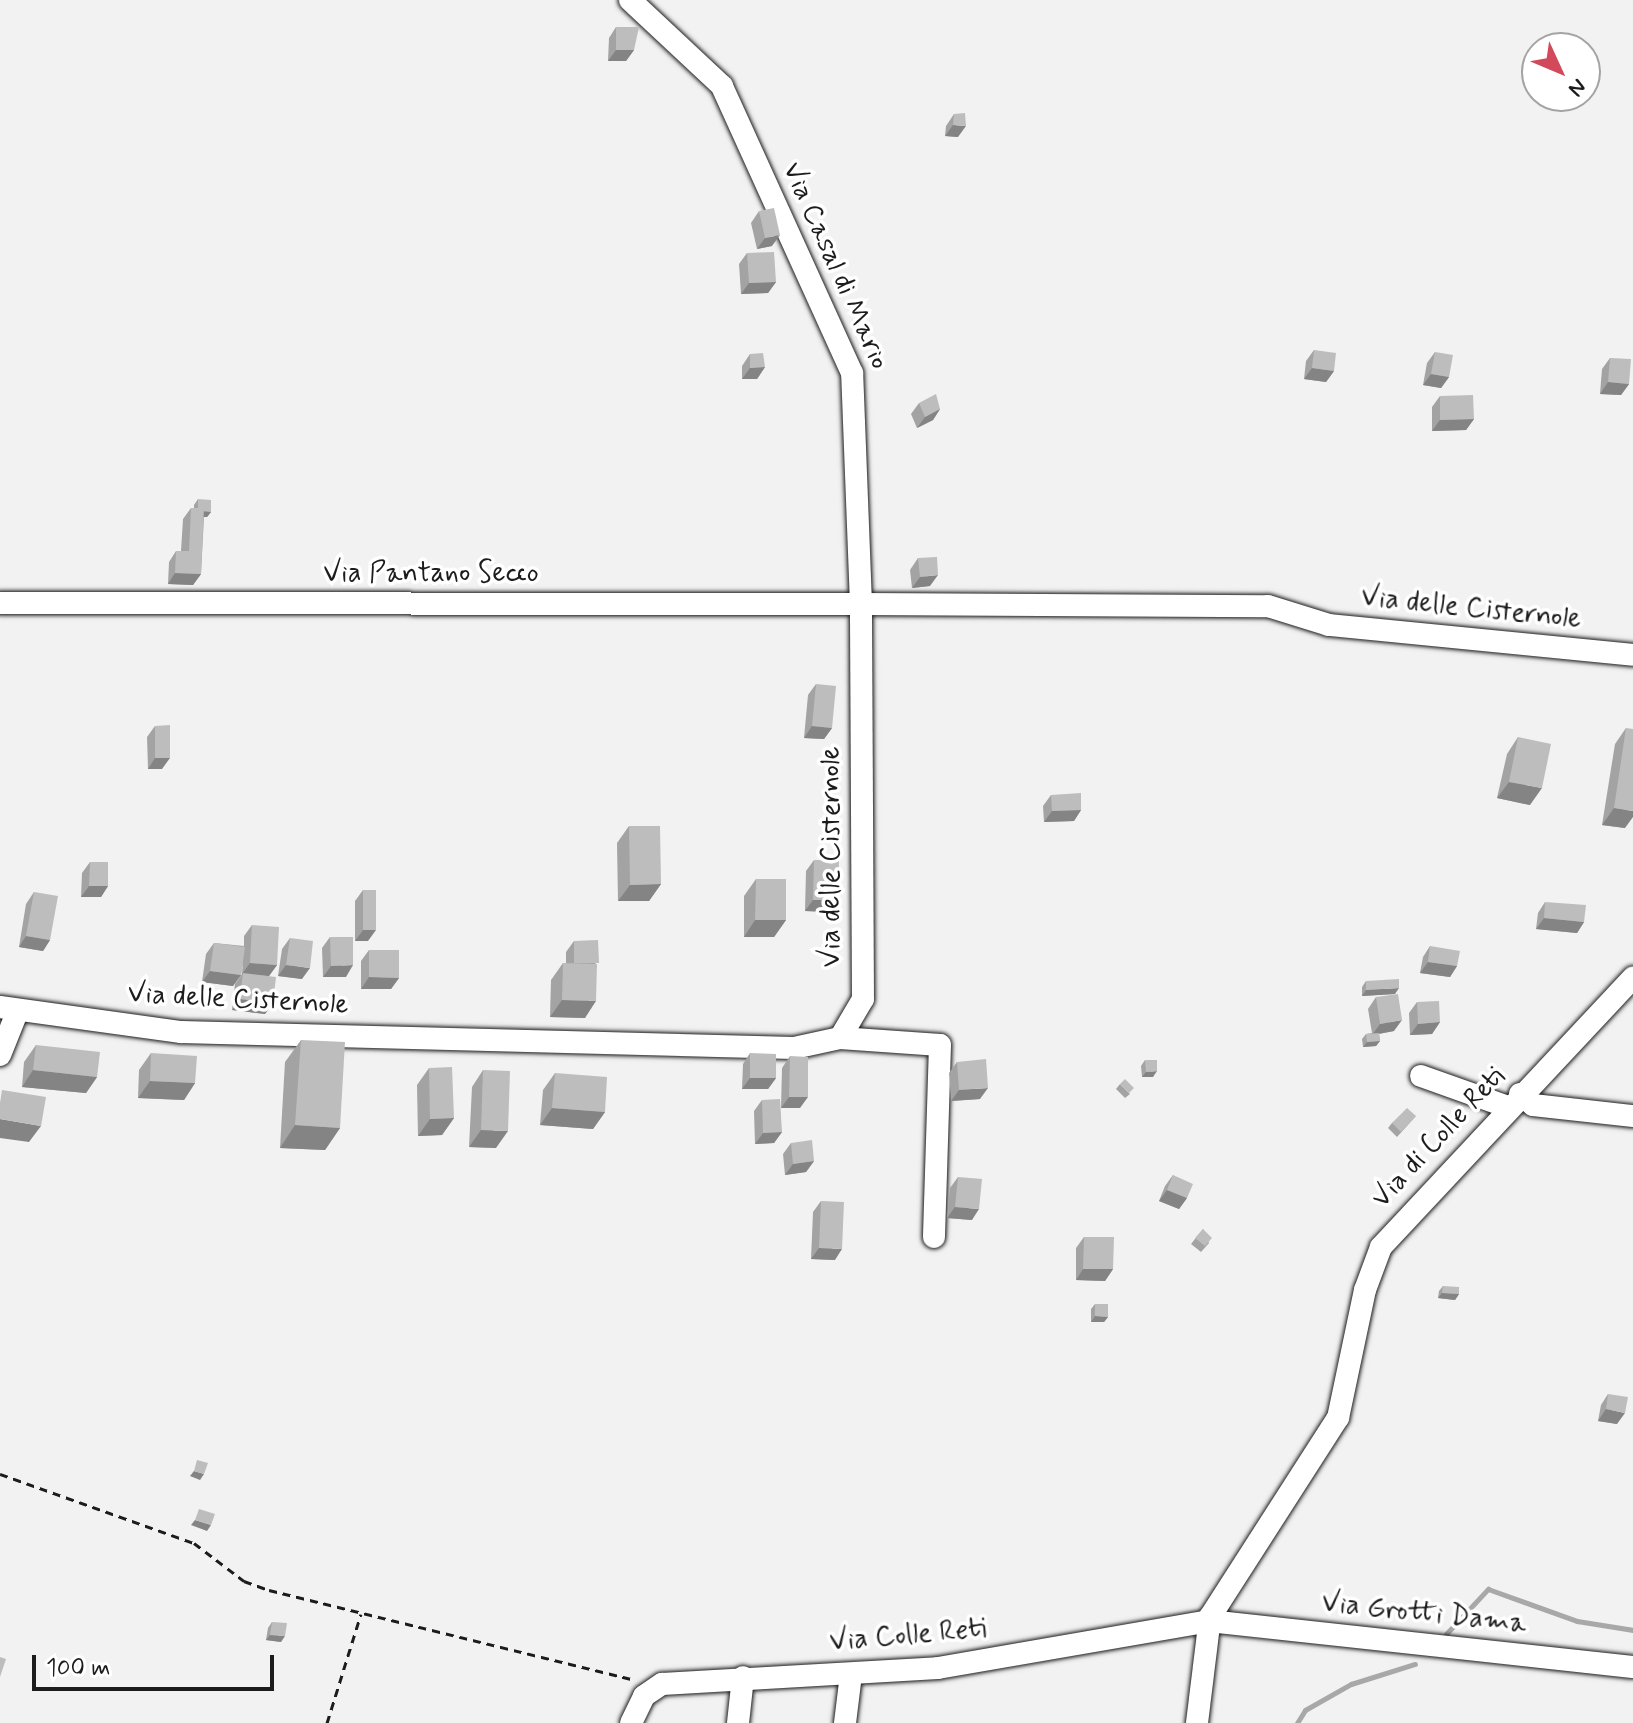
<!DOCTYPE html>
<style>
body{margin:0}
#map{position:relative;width:1633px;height:1723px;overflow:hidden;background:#f2f2f2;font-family:Mynerve,sans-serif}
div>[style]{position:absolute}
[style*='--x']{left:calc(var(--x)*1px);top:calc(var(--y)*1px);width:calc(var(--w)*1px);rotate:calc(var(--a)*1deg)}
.stream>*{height:5px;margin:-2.5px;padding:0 2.5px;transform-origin:2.5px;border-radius:2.5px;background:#a8a8a8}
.path>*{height:3px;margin-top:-1.5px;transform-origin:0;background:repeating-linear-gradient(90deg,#1c1c1c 0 8px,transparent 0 14px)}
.roads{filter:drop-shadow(0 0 2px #1c1c1c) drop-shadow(0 0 2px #1c1c1c)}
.minor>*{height:22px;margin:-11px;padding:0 11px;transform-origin:11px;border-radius:11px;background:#fff}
.wall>*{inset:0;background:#a3a3a3}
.shaded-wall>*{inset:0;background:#848484}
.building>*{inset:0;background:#bdbdbd}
span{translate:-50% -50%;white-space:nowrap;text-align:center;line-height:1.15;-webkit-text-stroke:7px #fff;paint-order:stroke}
.street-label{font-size:28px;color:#1c1c1c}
.north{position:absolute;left:1521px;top:32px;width:80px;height:80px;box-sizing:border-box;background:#fff;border:2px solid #a4a4a4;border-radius:50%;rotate:134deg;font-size:22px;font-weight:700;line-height:32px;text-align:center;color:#1c1c1c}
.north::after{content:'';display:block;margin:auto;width:28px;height:36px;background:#d1495b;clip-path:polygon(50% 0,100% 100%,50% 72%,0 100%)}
.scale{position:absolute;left:32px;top:1655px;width:242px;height:36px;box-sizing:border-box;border:4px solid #1c1c1c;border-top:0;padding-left:10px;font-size:24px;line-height:28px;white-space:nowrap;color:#1c1c1c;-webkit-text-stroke:6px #fff;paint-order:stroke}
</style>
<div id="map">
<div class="stream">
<i style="--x:1446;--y:1634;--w:62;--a:-47"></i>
<i style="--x:1488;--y:1589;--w:95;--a:19.8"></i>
<i style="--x:1577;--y:1621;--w:57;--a:9.1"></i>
<i style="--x:1297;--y:1723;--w:15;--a:-58"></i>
<i style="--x:1305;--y:1710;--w:53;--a:-29.5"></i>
<i style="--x:1351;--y:1684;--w:67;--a:-17.4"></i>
</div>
<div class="path">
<i style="--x:0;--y:1474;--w:206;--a:19.6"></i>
<i style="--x:194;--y:1543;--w:63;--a:37.2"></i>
<i style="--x:244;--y:1581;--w:27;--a:20"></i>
<i style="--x:269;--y:1590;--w:374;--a:13.8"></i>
<i style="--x:327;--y:1723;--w:114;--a:-72.7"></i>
</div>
<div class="roads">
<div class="minor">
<i style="--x:0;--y:603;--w:861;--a:0.07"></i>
<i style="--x:861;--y:604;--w:231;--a:-92.2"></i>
<i style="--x:852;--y:373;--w:315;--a:-114.4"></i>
<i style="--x:722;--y:86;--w:126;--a:-136.9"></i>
<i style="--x:0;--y:1007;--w:183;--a:7.9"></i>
<i style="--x:181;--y:1032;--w:613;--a:1.5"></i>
<i style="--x:794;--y:1048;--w:47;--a:-12.3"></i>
<i style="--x:840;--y:1038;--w:45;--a:-59.5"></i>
<i style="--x:863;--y:999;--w:395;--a:-90.3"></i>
<i style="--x:861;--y:604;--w:407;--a:0.3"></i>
<i style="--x:1268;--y:606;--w:64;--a:17.3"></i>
<i style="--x:1329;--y:625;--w:305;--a:5.6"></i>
<i style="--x:840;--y:1038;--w:100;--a:4"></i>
<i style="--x:940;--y:1045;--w:192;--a:91.8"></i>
<i style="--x:0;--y:1055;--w:48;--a:-68.2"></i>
<i style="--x:1421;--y:1076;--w:92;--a:19.6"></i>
<i style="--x:1520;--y:1094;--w:17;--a:40"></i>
<i style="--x:1533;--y:1105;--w:101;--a:6.3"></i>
<i style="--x:631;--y:1723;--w:30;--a:-64"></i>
<i style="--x:644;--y:1696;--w:22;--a:-34"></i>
<i style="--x:662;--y:1684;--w:276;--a:-3.3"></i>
<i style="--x:938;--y:1668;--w:275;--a:-9.8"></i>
<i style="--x:1209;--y:1621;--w:426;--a:6.2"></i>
<i style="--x:738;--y:1723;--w:46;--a:-83.8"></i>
<i style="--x:845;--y:1723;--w:49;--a:-83"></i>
<i style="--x:1197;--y:1723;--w:107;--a:-83"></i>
<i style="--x:1210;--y:1617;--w:237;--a:-57.3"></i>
<i style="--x:1338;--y:1418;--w:131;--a:-78.1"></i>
<i style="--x:1365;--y:1290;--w:46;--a:-69.6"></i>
<i style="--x:1381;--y:1247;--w:369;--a:-46.9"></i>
</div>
</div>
<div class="wall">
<i style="clip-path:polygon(616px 27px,634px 50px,626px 61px,608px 61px,609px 38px)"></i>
<i style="clip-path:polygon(954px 114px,958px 137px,945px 136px,946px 126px)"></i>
<i style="clip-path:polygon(759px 211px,772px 246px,757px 249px,751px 223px)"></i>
<i style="clip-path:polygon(747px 253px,776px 282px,768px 293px,741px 294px,739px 264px)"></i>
<i style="clip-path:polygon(1314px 350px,1334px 371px,1326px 382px,1304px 379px,1306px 361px)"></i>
<i style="clip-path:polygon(1435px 352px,1449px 377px,1441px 388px,1423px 385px,1427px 363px)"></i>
<i style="clip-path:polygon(750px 354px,765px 367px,757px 379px,742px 379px,742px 366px)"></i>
<i style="clip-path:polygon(1610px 358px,1629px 384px,1621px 395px,1600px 394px,1602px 369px)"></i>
<i style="clip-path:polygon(1440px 396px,1474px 419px,1466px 430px,1432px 431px,1432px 407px)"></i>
<i style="clip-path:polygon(919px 403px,940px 409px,933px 420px,917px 428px,911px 414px)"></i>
<i style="clip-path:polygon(198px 499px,211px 512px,207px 517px,204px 517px,201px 574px,193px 585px,168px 584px,169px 562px,176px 551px,181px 551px,183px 519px,191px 508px,194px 508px,194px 505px)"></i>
<i style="clip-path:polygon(918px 558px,930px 586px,912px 588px,910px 570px)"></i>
<i style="clip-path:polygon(816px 684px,832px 728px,824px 739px,804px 738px,808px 695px)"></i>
<i style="clip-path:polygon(155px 726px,162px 769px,148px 769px,147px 737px)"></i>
<i style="clip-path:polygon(1626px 728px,1625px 828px,1602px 825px,1615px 744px)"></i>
<i style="clip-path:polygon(1518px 737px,1530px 805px,1497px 798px,1507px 754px)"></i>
<i style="clip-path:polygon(1051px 795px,1081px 810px,1074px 821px,1044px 822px,1043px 806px)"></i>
<i style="clip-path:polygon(629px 826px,661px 884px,649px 901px,618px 901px,617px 843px)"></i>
<i style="clip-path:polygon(814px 860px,830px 912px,805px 911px,806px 871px)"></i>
<i style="clip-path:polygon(90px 862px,108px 886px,101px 897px,81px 897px,82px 873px)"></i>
<i style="clip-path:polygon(756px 879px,786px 920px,774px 937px,744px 937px,744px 896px)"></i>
<i style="clip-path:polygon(363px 890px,368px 941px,355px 941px,355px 901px)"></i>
<i style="clip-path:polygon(34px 892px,50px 940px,43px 951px,19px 947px,26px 904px)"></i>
<i style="clip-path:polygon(1545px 902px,1584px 922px,1577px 933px,1536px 929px,1538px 913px)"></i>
<i style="clip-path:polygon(252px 925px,277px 965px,269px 976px,273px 1003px,265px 1014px,232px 1010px,235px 984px,242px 974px,243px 960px,241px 975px,233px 986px,202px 982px,206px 954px,214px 943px,244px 946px,244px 936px)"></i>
<i style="clip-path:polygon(330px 937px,346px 977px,323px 977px,322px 948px)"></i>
<i style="clip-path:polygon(290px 938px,302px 979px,278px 976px,282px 949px)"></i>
<i style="clip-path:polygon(574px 941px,597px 965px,585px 1018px,550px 1017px,551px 980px,563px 963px,566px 963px,566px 952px)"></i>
<i style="clip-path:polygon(1430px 946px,1457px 966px,1450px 977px,1420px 973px,1423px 957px)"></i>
<i style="clip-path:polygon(369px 950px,399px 978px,391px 989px,361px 989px,361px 961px)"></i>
<i style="clip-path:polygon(1366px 981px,1395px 994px,1362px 996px,1362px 987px)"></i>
<i style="clip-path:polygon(1376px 997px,1394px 1031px,1379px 1034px,1380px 1041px,1376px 1046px,1363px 1047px,1362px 1039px,1366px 1034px,1372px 1033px,1368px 1009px)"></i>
<i style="clip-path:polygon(1417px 1002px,1440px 1022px,1432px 1034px,1410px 1035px,1409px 1013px)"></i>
<i style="clip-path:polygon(301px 1040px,340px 1128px,325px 1150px,280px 1148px,285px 1062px)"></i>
<i style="clip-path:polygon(36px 1045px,97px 1077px,86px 1093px,22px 1087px,24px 1062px)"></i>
<i style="clip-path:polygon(151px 1053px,195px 1083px,184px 1100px,138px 1098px,139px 1070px)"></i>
<i style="clip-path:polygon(750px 1053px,776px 1078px,768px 1089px,742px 1089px,743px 1064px)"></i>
<i style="clip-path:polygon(790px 1056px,800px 1108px,781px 1108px,782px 1068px)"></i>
<i style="clip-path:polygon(1145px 1060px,1153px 1077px,1142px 1077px,1141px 1066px)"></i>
<i style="clip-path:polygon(957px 1062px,980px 1099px,951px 1101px,949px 1073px)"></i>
<i style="clip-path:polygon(429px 1068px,454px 1118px,442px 1135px,418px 1136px,417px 1085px)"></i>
<i style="clip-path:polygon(483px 1070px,496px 1148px,469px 1147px,472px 1087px)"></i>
<i style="clip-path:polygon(555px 1073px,605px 1112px,593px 1129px,540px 1125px,543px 1090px)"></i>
<i style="clip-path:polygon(1120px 1084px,1130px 1094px,1125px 1098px,1116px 1089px)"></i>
<i style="clip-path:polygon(762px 1100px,782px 1132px,774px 1143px,755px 1144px,754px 1111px)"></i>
<i style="clip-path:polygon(1416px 1116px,1397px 1137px,1388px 1128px,1392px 1123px)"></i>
<i style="clip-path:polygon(791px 1143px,814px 1161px,806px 1172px,785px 1175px,783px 1154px)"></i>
<i style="clip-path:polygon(1173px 1175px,1187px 1198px,1179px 1209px,1159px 1201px,1165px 1186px)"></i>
<i style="clip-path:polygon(958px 1177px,972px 1220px,947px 1218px,950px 1188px)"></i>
<i style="clip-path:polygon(821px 1201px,835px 1260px,811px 1259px,813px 1212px)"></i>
<i style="clip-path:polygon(1203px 1229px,1209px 1243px,1201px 1252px,1191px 1244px)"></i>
<i style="clip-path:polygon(1084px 1237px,1113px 1269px,1105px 1281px,1076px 1280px,1076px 1248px)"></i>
<i style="clip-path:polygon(1443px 1286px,1459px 1294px,1455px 1300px,1438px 1298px,1439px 1291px)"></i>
<i style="clip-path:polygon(1095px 1304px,1108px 1317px,1104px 1322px,1091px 1322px,1091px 1309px)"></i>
<i style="clip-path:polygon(1608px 1394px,1617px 1424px,1598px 1421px,1601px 1405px)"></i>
<i style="clip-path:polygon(272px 1622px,281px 1642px,266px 1640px,268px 1628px)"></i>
</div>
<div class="shaded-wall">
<i style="clip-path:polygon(616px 50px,634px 50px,626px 61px,608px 61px)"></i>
<i style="clip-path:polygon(953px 125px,966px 126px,958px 137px,945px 136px)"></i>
<i style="clip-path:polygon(780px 235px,772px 246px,757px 249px,765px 238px)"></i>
<i style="clip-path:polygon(776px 282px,768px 293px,741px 294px,749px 283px)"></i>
<i style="clip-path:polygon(765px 367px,757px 379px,742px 379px,750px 368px)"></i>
<i style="clip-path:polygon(1312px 368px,1334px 371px,1326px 382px,1304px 379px)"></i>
<i style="clip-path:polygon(1431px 374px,1449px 377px,1441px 388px,1423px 385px)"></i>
<i style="clip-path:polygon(1608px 382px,1629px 384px,1621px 395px,1600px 394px)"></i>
<i style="clip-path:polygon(940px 409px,933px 420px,917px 428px,925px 417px)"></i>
<i style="clip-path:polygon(1474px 419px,1466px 430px,1432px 431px,1440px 420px)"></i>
<i style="clip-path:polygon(197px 511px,211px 512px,207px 517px,193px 517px)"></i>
<i style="clip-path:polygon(175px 573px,201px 574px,193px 585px,168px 584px)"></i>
<i style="clip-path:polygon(938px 575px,930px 586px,912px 588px,920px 577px)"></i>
<i style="clip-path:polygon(812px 726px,832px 728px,824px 739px,804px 738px)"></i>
<i style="clip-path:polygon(155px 758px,170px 758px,162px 769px,148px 769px)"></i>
<i style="clip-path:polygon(1509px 782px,1542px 788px,1530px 805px,1497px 798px)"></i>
<i style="clip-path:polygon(1614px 808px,1633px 811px,1633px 817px,1625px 828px,1602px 825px)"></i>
<i style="clip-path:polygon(1081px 810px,1074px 821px,1044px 822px,1052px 811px)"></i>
<i style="clip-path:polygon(661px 884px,649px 901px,618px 901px,630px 885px)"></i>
<i style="clip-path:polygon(89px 886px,108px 886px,101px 897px,81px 897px)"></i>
<i style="clip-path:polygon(813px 900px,838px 900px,830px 912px,805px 911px)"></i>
<i style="clip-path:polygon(1544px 918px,1584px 922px,1577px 933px,1536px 929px)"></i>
<i style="clip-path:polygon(755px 920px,786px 920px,774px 937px,744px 937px)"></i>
<i style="clip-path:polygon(363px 930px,376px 930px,368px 941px,355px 941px)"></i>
<i style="clip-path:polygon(26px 936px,50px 940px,43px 951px,19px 947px)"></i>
<i style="clip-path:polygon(1428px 962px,1457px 966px,1450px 977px,1420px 973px)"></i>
<i style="clip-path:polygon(250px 963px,277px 965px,269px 976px,242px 974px)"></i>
<i style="clip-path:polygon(286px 965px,310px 968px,302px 979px,278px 976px)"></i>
<i style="clip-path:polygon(353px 965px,346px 977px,323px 977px,331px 966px)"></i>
<i style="clip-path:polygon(210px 971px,241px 975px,233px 986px,202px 982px)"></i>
<i style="clip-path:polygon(369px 977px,399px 978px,391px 989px,361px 989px)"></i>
<i style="clip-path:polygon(1399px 988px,1395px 994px,1362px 996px,1366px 990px)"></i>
<i style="clip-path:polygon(240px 999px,273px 1003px,265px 1014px,232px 1010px)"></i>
<i style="clip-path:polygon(562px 1000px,596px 1001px,585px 1018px,550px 1017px)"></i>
<i style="clip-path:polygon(1402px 1020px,1394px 1031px,1372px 1035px,1380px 1024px)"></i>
<i style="clip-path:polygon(1440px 1022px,1432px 1034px,1410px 1035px,1418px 1024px)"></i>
<i style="clip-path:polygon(1380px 1041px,1376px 1046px,1363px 1047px,1367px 1042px)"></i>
<i style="clip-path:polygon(33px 1070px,97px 1077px,86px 1093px,22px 1087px)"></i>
<i style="clip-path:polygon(1157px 1071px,1153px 1077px,1142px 1077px,1146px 1072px)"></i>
<i style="clip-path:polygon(750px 1078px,776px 1078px,768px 1089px,742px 1089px)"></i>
<i style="clip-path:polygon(150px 1081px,195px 1083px,184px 1100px,138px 1098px)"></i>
<i style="clip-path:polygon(988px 1088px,980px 1099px,951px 1101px,959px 1090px)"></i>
<i style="clip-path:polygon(789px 1097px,808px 1097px,800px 1108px,781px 1108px)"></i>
<i style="clip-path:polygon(552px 1108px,605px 1112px,593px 1129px,540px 1125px)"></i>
<i style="clip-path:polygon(454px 1118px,442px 1135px,418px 1136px,430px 1119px)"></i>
<i style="clip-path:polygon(0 1119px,41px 1126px,29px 1142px,0 1138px)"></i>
<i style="clip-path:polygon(295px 1125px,340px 1128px,325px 1150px,280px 1148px)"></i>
<i style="clip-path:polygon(481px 1130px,508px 1131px,496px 1148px,469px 1147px)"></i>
<i style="clip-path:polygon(782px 1132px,774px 1143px,755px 1144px,763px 1133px)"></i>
<i style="clip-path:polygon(814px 1161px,806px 1172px,785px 1175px,793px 1164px)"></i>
<i style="clip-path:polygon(1167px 1190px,1187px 1198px,1179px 1209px,1159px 1201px)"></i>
<i style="clip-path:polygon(955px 1207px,979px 1209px,972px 1220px,947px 1218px)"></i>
<i style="clip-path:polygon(819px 1248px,842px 1249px,835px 1260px,811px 1259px)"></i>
<i style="clip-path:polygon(1083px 1269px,1113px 1269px,1105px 1281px,1076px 1280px)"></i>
<i style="clip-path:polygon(1442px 1293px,1459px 1294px,1455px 1300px,1438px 1298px)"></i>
<i style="clip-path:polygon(1095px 1316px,1108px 1317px,1104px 1322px,1091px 1322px)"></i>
<i style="clip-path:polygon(1606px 1409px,1625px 1413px,1617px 1424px,1598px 1421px)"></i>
<i style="clip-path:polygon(194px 1471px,204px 1474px,200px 1480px,190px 1476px)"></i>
<i style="clip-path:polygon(195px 1520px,211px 1525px,207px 1531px,191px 1525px)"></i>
<i style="clip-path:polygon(270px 1635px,285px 1636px,281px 1642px,266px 1640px)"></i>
</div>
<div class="building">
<i style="clip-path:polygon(616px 27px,639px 27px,634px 50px,616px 50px)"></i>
<i style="clip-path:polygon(965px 113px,966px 126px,953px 125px,954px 114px)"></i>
<i style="clip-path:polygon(774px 208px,780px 235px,765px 238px,759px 211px)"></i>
<i style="clip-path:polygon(774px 252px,776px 282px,749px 283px,747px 253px)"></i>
<i style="clip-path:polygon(1314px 350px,1336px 353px,1334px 371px,1312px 368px)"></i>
<i style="clip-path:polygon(1435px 352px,1453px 355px,1449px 377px,1431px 374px)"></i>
<i style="clip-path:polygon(763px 353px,765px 367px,750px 368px,750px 354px)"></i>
<i style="clip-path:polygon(1610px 358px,1631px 359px,1629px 384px,1608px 382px)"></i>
<i style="clip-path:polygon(936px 394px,940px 409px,925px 417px,919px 403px)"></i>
<i style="clip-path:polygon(1473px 395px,1474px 419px,1440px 420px,1440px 396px)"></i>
<i style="clip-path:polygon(198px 499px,211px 500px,211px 512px,204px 511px,204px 508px,198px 508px)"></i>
<i style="clip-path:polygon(191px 508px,204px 508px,201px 574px,175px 573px,176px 551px,189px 551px)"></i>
<i style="clip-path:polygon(937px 557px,938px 575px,920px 577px,918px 558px)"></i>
<i style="clip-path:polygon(816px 684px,836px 686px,832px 728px,812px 726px)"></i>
<i style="clip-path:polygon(170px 725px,170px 758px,155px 758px,155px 726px)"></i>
<i style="clip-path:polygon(1626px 728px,1633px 729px,1633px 811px,1614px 808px)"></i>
<i style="clip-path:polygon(1518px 737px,1551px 744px,1542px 788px,1509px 782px)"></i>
<i style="clip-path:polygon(1081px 793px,1081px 810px,1052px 811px,1051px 795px)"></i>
<i style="clip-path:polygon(629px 826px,660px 826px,661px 884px,630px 885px)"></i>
<i style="clip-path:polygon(814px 860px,839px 860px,838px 900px,813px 900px)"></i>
<i style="clip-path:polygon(90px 862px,108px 862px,108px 886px,89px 886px)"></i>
<i style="clip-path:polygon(756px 879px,786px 879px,786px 920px,755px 920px)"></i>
<i style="clip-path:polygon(363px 890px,376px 890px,376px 930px,363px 930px)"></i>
<i style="clip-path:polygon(34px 892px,58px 896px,50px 940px,26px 936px)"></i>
<i style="clip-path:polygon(1545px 902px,1586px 905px,1584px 922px,1544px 918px)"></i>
<i style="clip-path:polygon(252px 925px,279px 927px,277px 965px,250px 963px)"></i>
<i style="clip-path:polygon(330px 937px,353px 937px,353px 965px,331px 966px)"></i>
<i style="clip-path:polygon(290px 938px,313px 941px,310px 968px,286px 965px)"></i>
<i style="clip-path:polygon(598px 940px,599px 963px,574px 963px,574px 941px)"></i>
<i style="clip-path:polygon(214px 943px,245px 947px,241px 975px,210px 971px)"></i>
<i style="clip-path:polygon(1430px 946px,1460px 951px,1457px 966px,1428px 962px)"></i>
<i style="clip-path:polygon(369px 950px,399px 950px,399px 978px,369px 977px)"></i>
<i style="clip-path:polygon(563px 963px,597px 964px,596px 1001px,562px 1000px)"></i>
<i style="clip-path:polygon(243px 973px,276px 977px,273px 1003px,240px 999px)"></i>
<i style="clip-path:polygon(1399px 979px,1399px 988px,1366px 990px,1366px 981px)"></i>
<i style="clip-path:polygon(1398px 994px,1402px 1020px,1380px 1024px,1376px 997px)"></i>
<i style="clip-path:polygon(1439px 1001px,1440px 1022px,1418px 1024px,1417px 1002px)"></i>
<i style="clip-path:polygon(1379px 1033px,1380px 1041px,1367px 1042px,1366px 1034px)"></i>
<i style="clip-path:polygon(301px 1040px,345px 1042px,340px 1128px,295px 1125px)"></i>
<i style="clip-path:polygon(36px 1045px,100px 1052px,97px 1077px,33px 1070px)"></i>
<i style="clip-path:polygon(151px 1053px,197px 1056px,195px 1083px,150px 1081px)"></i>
<i style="clip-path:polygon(750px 1053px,776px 1054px,776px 1078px,750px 1078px)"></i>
<i style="clip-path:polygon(790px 1056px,808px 1057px,808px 1097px,789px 1097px)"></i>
<i style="clip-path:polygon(986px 1059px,988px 1088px,959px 1090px,957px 1062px)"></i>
<i style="clip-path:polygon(1145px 1060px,1157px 1060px,1157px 1071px,1146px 1072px)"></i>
<i style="clip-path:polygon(452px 1067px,454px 1118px,430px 1119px,429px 1068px)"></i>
<i style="clip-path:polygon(483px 1070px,510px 1071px,508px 1131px,481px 1130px)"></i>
<i style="clip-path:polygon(555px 1073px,607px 1077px,605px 1112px,552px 1108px)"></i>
<i style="clip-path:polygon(1125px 1079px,1134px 1088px,1129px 1093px,1120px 1084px)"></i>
<i style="clip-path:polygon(2px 1090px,46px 1097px,41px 1126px,0 1119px,0 1103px)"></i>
<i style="clip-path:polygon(780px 1099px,782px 1132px,763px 1133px,762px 1100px)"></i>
<i style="clip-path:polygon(1407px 1108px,1416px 1116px,1401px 1132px,1392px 1123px)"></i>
<i style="clip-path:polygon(812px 1140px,814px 1161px,793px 1164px,791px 1143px)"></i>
<i style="clip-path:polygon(1173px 1175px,1193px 1184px,1187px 1198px,1167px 1190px)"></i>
<i style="clip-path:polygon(958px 1177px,982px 1179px,979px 1209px,955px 1207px)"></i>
<i style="clip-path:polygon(821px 1201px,844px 1202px,842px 1249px,819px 1248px)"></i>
<i style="clip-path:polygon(1203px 1229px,1212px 1238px,1205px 1246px,1195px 1238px)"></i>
<i style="clip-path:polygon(1084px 1237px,1114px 1237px,1113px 1269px,1083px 1269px)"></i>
<i style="clip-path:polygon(1443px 1286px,1459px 1287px,1459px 1294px,1442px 1293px)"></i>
<i style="clip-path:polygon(1095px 1304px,1108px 1304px,1108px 1317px,1095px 1316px)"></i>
<i style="clip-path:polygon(1608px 1394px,1628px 1397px,1625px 1413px,1606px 1409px)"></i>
<i style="clip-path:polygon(197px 1460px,208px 1463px,204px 1474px,194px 1471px)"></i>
<i style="clip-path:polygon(199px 1509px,215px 1514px,211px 1525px,195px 1520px)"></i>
<i style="clip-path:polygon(272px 1622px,287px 1623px,285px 1636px,270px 1635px)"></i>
<i style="clip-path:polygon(0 1657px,6px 1659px,0 1677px)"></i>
</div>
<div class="street-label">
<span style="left:835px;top:266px;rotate:66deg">Via Casal di Mario</span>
<span style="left:431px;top:574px">Via Pantano Secco</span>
<span style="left:1471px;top:609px;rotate:6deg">Via delle Cisternole</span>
<span style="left:832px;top:857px;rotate:-90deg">Via delle Cisternole</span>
<span style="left:238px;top:1000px;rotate:3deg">Via delle Cisternole</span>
<span style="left:1439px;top:1138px;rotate:-47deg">Via di Colle Reti</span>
<span style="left:1424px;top:1614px;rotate:6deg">Via Grotti Dama</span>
<span style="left:908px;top:1636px;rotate:-5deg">Via Colle Reti</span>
</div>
<div class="north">N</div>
<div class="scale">100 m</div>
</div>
